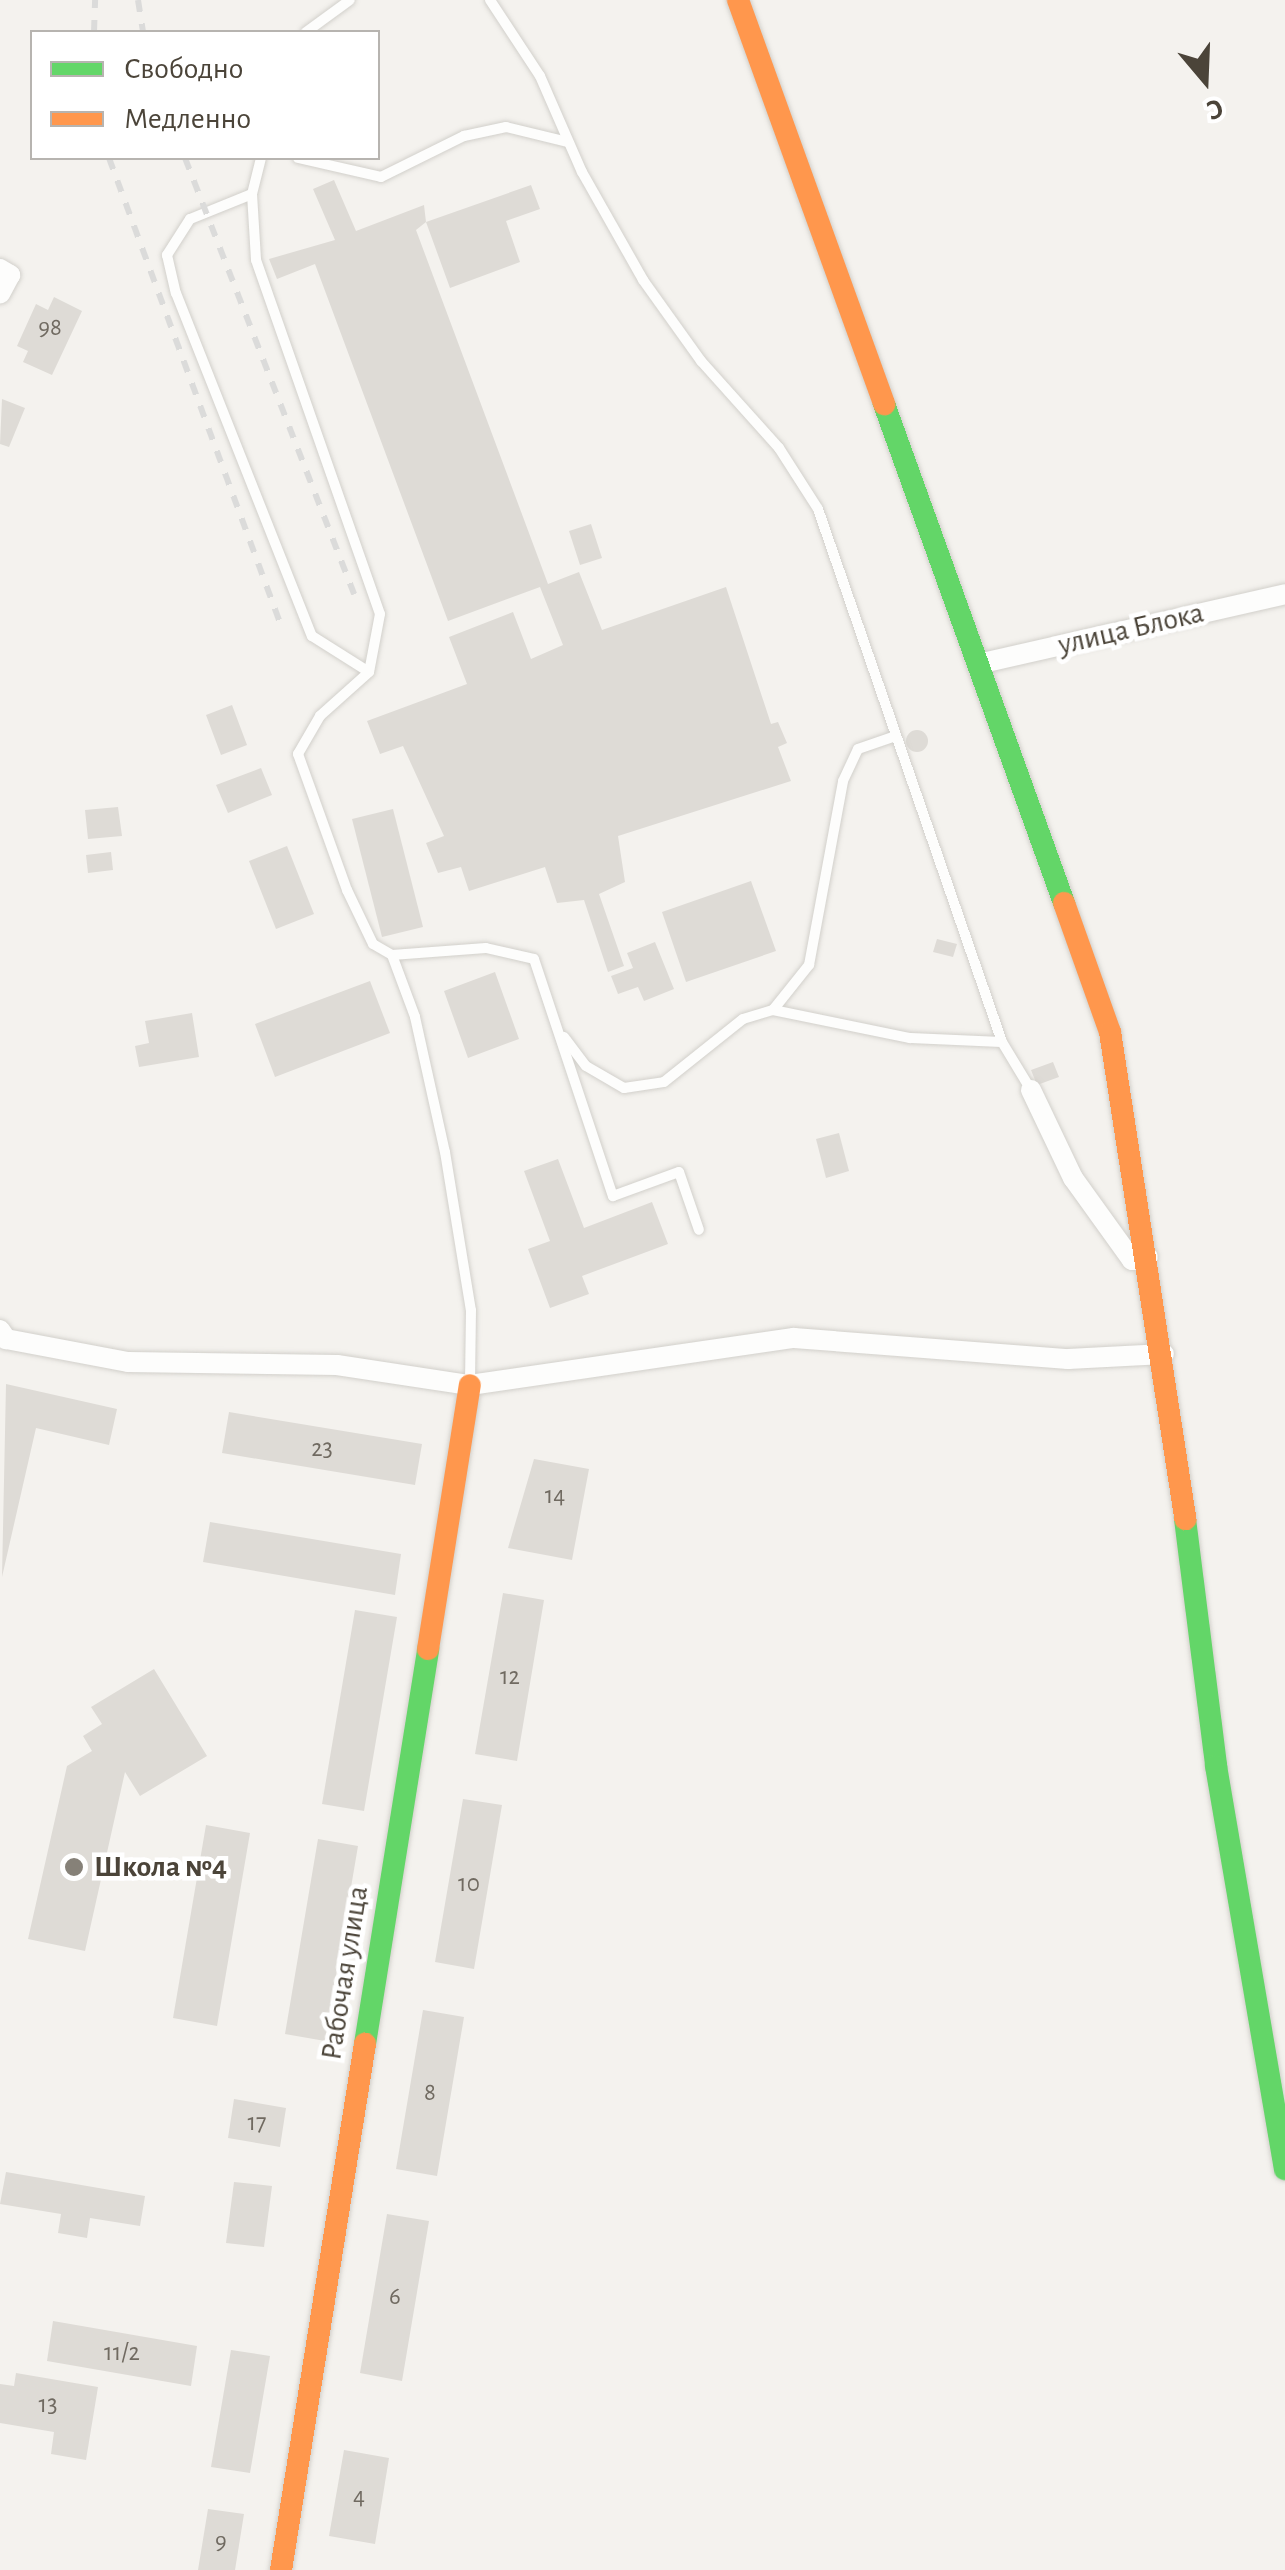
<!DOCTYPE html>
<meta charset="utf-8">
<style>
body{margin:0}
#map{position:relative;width:1285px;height:2570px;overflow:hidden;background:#f4f2ee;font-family:"Alegreya Sans",sans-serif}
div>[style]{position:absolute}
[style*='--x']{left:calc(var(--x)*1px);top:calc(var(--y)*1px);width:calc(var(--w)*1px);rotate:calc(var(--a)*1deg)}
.building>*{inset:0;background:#dedbd6}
.round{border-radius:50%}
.roads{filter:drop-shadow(0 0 2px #d2d0cb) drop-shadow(0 0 2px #d2d0cb)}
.lane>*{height:10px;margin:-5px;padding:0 5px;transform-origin:5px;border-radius:5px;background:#fdfdfc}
.street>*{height:20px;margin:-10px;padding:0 10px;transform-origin:10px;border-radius:10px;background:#fdfdfc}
.fast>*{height:22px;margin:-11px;padding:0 11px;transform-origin:11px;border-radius:11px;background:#63d668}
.slow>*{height:22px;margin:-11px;padding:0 11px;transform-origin:11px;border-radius:11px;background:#ff974d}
.rail>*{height:6px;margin-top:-3px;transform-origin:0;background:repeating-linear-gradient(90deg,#dbdbda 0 12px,transparent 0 24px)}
.dots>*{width:28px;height:28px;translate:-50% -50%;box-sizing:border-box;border:5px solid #fff;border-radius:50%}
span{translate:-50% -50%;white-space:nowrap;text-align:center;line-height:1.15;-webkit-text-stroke:9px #fff;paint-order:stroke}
.number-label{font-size:25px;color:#706a61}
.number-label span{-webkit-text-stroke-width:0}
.street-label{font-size:30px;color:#4b4439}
.poi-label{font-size:30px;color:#4b4439;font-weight:700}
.left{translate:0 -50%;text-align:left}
.legend{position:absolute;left:30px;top:30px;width:350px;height:130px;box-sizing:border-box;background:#fff;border:2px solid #b7b4b0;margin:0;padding:12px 18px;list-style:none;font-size:30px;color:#4b4439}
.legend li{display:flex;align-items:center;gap:20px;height:50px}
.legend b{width:50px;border:2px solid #b7b4b0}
.north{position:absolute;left:1155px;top:30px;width:100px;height:100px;-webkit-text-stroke:8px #fff;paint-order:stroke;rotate:161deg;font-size:28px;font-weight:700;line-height:40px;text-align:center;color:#4b4439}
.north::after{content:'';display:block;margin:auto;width:35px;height:45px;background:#4b4439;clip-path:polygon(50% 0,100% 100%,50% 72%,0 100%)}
</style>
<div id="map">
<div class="building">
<i style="clip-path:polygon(334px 180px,356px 231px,424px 205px,426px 222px,531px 185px,540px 209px,506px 221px,520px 262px,450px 288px,426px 222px,416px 230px,548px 584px,579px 572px,602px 630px,726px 587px,771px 724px,778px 722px,787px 743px,778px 747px,791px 781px,618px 836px,625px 882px,599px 894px,624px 966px,608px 972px,584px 900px,557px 903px,545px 867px,469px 891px,461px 867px,438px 873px,426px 843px,444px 836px,403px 746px,380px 754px,367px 721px,467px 684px,449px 637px,513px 612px,531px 659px,563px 645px,540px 587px,448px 621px,315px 264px,277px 279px,269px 259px,335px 240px,313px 189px)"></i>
<i style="clip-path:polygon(54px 297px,82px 311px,52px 375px,23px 362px,28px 351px,17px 346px,36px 304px,48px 310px)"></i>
<i style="clip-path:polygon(2px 399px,25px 408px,9px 447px,0 444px)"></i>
<i style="clip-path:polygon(591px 524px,602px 558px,580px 565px,569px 531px)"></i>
<i style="clip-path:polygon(232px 705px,247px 745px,221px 755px,206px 715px)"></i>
<i class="round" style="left:906px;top:730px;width:22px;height:22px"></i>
<i style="clip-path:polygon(261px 768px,272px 795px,228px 813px,216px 785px)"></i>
<i style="clip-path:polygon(118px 807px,122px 836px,88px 839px,85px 810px)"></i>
<i style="clip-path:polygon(393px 809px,423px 927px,382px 937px,352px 819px)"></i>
<i style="clip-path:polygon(287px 846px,314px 914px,276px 929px,249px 861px)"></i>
<i style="clip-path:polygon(111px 852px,113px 870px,88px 873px,86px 855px)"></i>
<i style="clip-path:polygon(751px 881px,776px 951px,686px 982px,662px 912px)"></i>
<i style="clip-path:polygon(937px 939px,957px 944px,953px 957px,933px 952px)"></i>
<i style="clip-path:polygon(655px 942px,674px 989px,644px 1001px,638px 987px,618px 994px,611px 976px,633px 968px,627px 953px)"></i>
<i style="clip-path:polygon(495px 972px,519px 1039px,468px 1058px,444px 991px)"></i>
<i style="clip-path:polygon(370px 981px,390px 1033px,275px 1077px,255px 1024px)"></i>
<i style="clip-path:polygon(192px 1013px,199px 1057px,139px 1067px,135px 1046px,149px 1043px,145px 1021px)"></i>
<i style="clip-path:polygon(1053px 1062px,1059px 1077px,1037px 1085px,1031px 1070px)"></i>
<i style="clip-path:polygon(839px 1133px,849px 1171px,826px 1178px,816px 1139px)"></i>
<i style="clip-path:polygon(558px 1159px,584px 1228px,652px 1202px,668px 1244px,582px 1276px,589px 1294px,550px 1308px,528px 1249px,550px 1241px,524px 1171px)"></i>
<i style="clip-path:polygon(6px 1384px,117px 1409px,109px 1445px,36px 1428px,2px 1577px)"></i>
<i style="clip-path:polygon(229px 1412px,422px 1444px,415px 1485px,222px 1453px)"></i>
<i style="clip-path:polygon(534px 1459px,589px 1469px,572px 1560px,508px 1548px)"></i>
<i style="clip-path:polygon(210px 1522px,401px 1554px,395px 1595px,203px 1562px)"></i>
<i style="clip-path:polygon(503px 1593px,544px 1600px,517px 1761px,475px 1754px)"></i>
<i style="clip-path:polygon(355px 1610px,397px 1617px,364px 1811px,322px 1804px)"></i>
<i style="clip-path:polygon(154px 1669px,207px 1756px,140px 1796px,125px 1772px,85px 1951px,28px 1939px,67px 1766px,92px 1751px,83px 1736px,102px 1724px,91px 1707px)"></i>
<i style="clip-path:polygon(463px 1799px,502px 1805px,474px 1969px,435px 1962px)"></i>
<i style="clip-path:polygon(206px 1825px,250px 1833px,217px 2026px,173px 2018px)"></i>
<i style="clip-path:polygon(318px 1839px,358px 1846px,325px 2041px,285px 2034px)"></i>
<i style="clip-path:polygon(423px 2010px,464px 2017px,437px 2176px,396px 2169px)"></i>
<i style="clip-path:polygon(234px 2099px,286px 2108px,280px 2147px,228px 2138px)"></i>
<i style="clip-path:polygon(6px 2172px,145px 2196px,140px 2226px,90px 2218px,87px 2238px,58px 2233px,61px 2214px,0 2204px)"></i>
<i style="clip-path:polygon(234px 2182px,272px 2186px,264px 2247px,226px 2243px)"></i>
<i style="clip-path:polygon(387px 2214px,429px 2221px,402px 2381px,360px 2373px)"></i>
<i style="clip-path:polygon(53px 2321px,197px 2346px,191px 2386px,47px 2361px)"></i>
<i style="clip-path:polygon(231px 2350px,270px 2356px,250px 2473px,211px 2467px)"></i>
<i style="clip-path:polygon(16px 2373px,98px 2387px,86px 2460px,51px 2454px,54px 2432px,0 2423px,0 2384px,14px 2386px)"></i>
<i style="clip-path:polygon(344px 2450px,389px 2458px,375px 2544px,329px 2536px)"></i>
<i style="clip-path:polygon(208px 2509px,244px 2514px,235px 2570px,198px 2570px)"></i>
</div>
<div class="roads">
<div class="lane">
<i style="--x:490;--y:0;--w:91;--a:56.7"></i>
<i style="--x:540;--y:76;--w:105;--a:66.4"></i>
<i style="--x:582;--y:172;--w:124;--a:60.5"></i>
<i style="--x:643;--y:280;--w:100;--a:54.4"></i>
<i style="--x:701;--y:361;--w:117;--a:48.1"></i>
<i style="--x:779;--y:448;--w:72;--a:57.4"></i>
<i style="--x:818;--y:509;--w:564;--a:70.95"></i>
<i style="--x:1002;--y:1042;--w:56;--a:58.9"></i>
<i style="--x:306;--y:32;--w:54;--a:-36"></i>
<i style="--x:261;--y:158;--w:37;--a:104"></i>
<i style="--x:252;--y:194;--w:66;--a:86.5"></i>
<i style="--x:256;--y:260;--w:375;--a:70.7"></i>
<i style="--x:380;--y:614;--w:59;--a:100.7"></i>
<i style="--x:369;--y:672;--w:66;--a:138.1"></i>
<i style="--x:320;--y:716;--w:44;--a:120.1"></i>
<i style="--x:298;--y:754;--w:145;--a:70.2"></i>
<i style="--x:347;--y:890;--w:60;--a:64.3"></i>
<i style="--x:373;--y:944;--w:22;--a:30"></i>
<i style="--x:392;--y:955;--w:94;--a:-4.3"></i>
<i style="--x:486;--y:948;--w:49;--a:12.9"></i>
<i style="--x:534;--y:959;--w:250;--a:71.6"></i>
<i style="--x:613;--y:1196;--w:70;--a:-20"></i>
<i style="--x:679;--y:1172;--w:61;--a:71"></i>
<i style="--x:298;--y:158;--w:85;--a:12.9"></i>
<i style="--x:381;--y:177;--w:93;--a:-26.3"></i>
<i style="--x:464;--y:136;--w:43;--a:-12.1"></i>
<i style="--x:506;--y:127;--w:64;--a:13.6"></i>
<i style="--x:252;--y:194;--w:67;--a:158"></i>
<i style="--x:190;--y:219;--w:43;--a:122.6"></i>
<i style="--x:167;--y:255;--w:39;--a:77"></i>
<i style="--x:176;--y:293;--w:369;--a:68.4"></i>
<i style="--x:312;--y:636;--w:67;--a:32.3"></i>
<i style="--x:392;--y:955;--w:66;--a:69.6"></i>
<i style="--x:415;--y:1017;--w:138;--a:77.5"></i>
<i style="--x:445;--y:1152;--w:160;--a:80.7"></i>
<i style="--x:471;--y:1310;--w:75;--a:90.8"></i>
<i style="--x:773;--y:1010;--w:58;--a:-51.3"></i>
<i style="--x:809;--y:965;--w:187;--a:-79.5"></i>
<i style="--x:843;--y:781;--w:35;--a:-65"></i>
<i style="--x:858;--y:749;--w:36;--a:-19"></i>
<i style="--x:564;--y:1037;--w:36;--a:53"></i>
<i style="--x:586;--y:1066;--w:44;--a:30.1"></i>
<i style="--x:624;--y:1088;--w:40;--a:-8.5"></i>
<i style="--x:664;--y:1082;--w:101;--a:-38.6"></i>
<i style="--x:743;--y:1019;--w:31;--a:-17"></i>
<i style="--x:773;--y:1010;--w:140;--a:11.6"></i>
<i style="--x:910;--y:1038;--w:92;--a:2.5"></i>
</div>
<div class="street">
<i style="--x:0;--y:269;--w:12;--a:31"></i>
<i style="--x:10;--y:275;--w:21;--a:118"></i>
<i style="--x:978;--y:664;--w:315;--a:-12.8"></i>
<i style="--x:1031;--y:1090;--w:98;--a:64.5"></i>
<i style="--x:1073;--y:1178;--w:101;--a:54.3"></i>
<i style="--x:1132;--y:1260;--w:16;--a:-11"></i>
<i style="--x:0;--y:1330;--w:11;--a:56"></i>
<i style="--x:6;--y:1339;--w:124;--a:10.7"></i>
<i style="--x:128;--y:1362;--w:209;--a:0.8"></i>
<i style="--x:337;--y:1365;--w:134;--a:8.6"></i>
<i style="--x:470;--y:1385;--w:327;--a:-8.3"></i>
<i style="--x:794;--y:1338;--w:275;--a:4.4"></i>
<i style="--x:1068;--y:1359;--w:96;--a:-3"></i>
</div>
<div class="fast">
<i style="--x:884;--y:404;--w:530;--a:70.16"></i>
<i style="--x:1185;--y:1519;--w:249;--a:82.8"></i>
<i style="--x:1216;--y:1766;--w:409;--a:80.3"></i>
<i style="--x:365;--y:2044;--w:400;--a:-80.9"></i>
</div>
<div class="slow">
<i style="--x:738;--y:0;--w:430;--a:70.1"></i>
<i style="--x:1064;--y:903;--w:137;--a:70.4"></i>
<i style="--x:1110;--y:1032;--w:493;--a:81.2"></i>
<i style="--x:428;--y:1649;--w:267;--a:-81"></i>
<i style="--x:281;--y:2570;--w:533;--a:-80.93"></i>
</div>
</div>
<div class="rail">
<i style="--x:138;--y:0;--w:32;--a:81"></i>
<i style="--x:94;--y:32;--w:32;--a:-88"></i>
<i style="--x:109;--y:158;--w:499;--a:69.8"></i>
<i style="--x:185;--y:158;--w:468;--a:68.8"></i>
</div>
<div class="dots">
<i style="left:74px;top:1867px;background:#868178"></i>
</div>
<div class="number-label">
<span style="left:50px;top:328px">98</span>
<span style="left:322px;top:1449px">23</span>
<span style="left:555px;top:1496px">14</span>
<span style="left:510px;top:1677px">12</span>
<span style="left:469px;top:1884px">10</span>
<span style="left:430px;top:2093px">8</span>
<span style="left:257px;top:2123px">17</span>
<span style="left:395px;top:2297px">6</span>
<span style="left:122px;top:2353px">11/2</span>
<span style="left:48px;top:2405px">13</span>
<span style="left:359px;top:2497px">4</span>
<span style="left:221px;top:2542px">9</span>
</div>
<div class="street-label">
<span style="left:1131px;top:629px;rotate:-13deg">улица Блока</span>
<span style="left:345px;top:1973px;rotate:-81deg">Рабочая улица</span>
</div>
<div class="poi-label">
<span class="left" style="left:94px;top:1867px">Школа №4</span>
</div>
<ul class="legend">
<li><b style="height:12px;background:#63d668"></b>Свободно</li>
<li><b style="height:12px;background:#ff974d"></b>Медленно</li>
</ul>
<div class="north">С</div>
</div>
